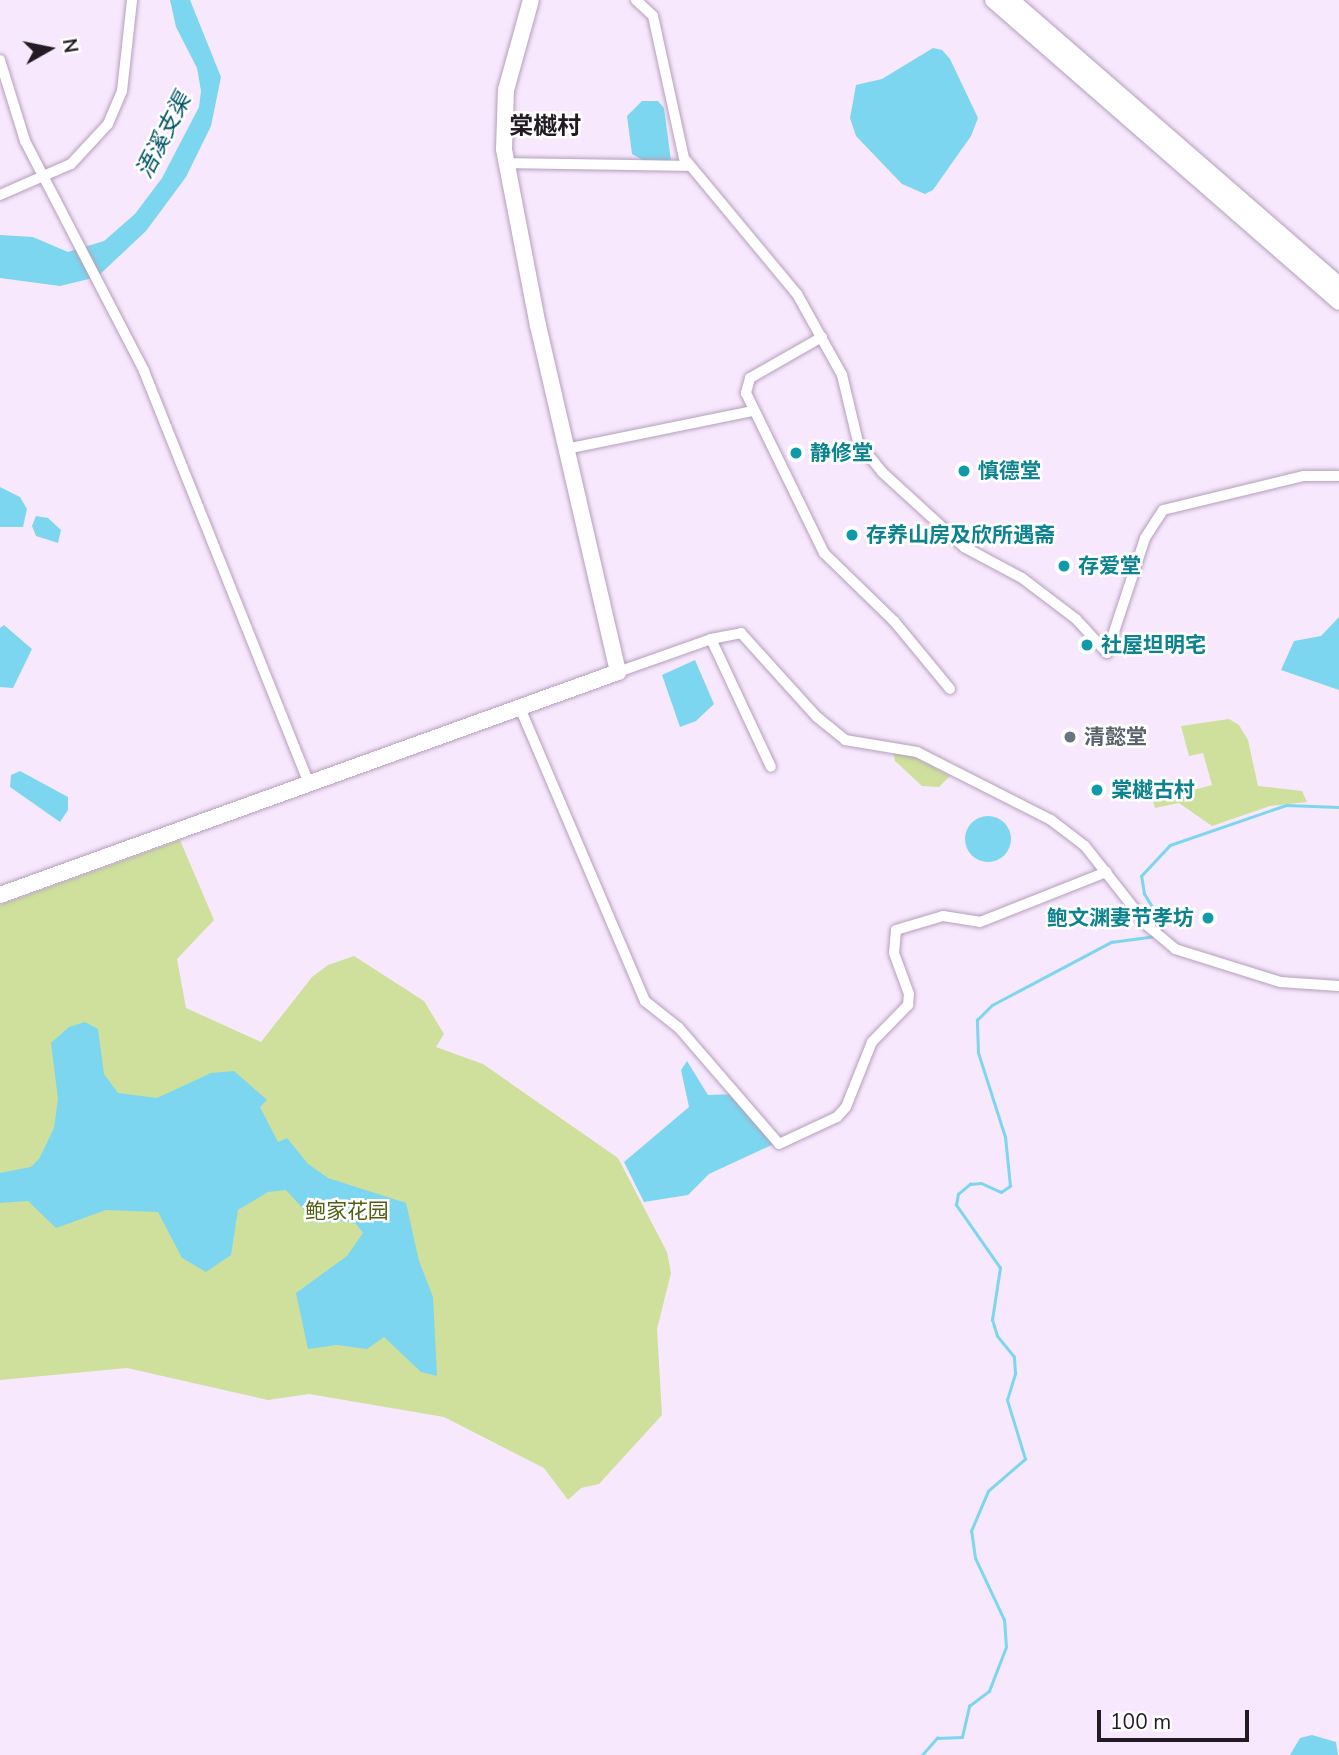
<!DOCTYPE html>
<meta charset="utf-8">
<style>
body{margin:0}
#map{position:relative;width:1339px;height:1755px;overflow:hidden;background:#f8e8fe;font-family:"Nunito Sans","Noto Sans SC",sans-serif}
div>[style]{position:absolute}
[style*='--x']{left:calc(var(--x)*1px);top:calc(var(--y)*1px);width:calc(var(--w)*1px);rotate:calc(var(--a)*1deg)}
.green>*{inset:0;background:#cee09c}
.water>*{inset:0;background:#7cd6ef}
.round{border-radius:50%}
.stream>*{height:2.5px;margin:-1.25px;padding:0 1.25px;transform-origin:1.25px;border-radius:1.25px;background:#7cd6ef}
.roads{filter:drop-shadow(0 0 2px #b3a0ba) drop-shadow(0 0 2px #b3a0ba)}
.street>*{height:10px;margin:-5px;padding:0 5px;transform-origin:5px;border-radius:5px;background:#fff}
.secondary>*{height:16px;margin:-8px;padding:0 8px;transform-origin:8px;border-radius:8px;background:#fff}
.dots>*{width:19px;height:19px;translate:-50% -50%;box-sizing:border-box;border:4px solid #fff;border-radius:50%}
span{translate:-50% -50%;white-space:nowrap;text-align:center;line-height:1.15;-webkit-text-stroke:5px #fff;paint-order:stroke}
.culture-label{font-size:21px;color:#0d838f;font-weight:700}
.left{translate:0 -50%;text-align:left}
.right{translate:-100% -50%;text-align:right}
.worship-label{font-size:21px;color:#5b616d;font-weight:700}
.park-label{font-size:21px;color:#505f13}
.water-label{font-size:23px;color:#005465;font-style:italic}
.quarter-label{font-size:24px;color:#221b24;font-weight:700}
.north{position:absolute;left:14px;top:14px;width:70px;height:70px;-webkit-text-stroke:5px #fff;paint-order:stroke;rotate:81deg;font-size:19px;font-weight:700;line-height:28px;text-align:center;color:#221b24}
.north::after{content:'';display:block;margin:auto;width:24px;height:32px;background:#221b24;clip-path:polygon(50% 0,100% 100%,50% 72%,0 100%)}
.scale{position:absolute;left:1097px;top:1710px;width:152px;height:32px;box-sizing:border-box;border:4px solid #221b24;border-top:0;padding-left:9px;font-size:21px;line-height:24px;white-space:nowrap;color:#221b24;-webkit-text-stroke:5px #fff;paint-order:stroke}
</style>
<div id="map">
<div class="green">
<i style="clip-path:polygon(1229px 719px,1239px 725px,1248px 740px,1258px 786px,1302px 791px,1307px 802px,1270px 806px,1212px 826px,1179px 803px,1155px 808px,1153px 801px,1212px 785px,1203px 753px,1189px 756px,1181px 726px)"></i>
<i style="clip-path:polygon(893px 751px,911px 755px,950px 776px,939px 787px,922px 786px,895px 761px)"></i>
<i style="clip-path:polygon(180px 840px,214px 920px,177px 959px,186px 1008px,261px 1042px,312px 977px,328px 965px,354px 956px,424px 1001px,444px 1034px,436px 1047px,483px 1064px,618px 1158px,667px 1252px,671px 1273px,657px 1329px,662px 1415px,599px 1484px,581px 1488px,568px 1500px,544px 1468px,444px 1417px,309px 1394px,268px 1400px,127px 1368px,0 1380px,0 905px)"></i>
</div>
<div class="water">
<i style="clip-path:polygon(170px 0,190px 0,221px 77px,211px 126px,186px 177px,146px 231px,97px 277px,60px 286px,0 278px,0 235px,33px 237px,68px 252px,104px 241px,135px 214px,162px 178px,199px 107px,201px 91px,197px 68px,176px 27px)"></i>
<i style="clip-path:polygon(933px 48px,942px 50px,950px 59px,978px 118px,971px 136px,933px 190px,925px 194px,902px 184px,856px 136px,850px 118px,856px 85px,882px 79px)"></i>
<i style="clip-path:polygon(642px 101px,658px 101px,664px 108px,671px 161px,646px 162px,632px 154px,627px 116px)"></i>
<i style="clip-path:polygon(0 487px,20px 497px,27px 509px,23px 527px,0 527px)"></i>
<i style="clip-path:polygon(36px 516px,48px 518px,61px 530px,58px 543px,36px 536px,32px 526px)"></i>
<i style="clip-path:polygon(1339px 617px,1339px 690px,1281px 670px,1294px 641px,1321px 636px)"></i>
<i style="clip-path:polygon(4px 625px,32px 649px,13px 688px,0 687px,0 628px)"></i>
<i style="clip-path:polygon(695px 660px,714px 704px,696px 721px,680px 727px,662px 675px)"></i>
<i style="clip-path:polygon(20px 771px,68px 797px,68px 810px,60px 822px,10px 787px,11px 775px)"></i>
<i class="round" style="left:965px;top:816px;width:46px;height:46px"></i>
<i style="clip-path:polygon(85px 1022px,98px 1029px,104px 1074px,118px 1093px,157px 1098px,211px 1073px,234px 1071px,267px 1100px,260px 1107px,278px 1142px,287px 1138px,308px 1164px,328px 1178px,406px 1203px,419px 1261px,433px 1297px,437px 1376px,421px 1372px,384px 1337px,367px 1349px,337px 1345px,308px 1349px,296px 1293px,347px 1256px,363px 1233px,356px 1224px,345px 1221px,316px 1223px,286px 1190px,268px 1192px,238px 1210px,231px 1255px,206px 1272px,182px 1258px,158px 1212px,106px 1210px,56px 1228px,28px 1201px,0 1203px,0 1173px,31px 1167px,39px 1159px,54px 1128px,58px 1099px,51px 1043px,69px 1027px)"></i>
<i style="clip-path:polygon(687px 1061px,708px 1095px,735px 1094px,774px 1144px,709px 1174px,688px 1195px,644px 1202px,624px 1162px,689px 1107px,681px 1070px)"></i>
<i style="clip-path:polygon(1312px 1735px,1336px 1742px,1338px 1755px,1290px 1755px,1300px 1738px)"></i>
</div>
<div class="stream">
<i style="--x:1161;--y:932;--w:10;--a:-90"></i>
<i style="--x:1161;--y:922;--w:33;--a:-121"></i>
<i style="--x:1144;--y:894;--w:18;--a:-99"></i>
<i style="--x:1141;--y:876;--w:42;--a:-46.9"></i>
<i style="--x:1170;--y:845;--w:123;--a:-19"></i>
<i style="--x:1286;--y:805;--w:53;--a:2.2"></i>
<i style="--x:922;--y:1755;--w:23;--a:-49"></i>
<i style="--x:937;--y:1738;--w:25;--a:-2"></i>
<i style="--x:962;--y:1737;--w:32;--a:-77"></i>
<i style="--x:969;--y:1706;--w:25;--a:-37"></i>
<i style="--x:989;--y:1691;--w:47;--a:-68.9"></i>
<i style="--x:1006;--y:1647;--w:27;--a:-94"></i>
<i style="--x:1004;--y:1620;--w:68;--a:-115.1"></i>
<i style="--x:975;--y:1558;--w:27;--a:-98"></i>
<i style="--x:971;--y:1531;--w:43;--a:-67"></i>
<i style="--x:988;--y:1491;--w:49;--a:-40.9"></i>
<i style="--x:1025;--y:1459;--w:62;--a:-107"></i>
<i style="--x:1007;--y:1400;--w:28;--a:-73"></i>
<i style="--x:1015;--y:1373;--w:16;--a:-94"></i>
<i style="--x:1014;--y:1357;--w:27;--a:-129"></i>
<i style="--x:997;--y:1336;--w:17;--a:-107"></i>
<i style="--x:992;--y:1320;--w:53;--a:-81.3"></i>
<i style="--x:1000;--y:1268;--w:77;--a:-124.9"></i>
<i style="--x:956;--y:1205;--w:11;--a:-80"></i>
<i style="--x:958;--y:1194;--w:16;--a:-40"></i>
<i style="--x:970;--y:1184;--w:11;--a:-5"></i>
<i style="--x:981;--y:1183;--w:22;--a:24"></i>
<i style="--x:1001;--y:1192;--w:11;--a:-34"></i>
<i style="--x:1010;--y:1186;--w:49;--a:-95.8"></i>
<i style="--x:1005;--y:1137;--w:88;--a:-107.8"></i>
<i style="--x:978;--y:1053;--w:33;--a:-92"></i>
<i style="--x:977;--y:1020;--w:21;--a:-45"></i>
<i style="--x:992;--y:1005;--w:135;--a:-27.9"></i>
<i style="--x:1111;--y:942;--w:45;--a:-7.6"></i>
</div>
<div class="roads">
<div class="street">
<i style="--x:636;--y:0;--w:23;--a:43"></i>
<i style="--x:653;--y:16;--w:145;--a:77.7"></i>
<i style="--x:684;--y:158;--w:177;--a:50.3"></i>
<i style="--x:797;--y:294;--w:93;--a:60.9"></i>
<i style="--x:842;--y:375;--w:69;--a:76.6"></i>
<i style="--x:858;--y:442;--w:38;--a:51"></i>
<i style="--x:882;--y:472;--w:111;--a:42.4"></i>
<i style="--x:964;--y:547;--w:66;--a:28.1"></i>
<i style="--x:1022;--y:578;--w:68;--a:37.2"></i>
<i style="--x:1076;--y:619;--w:46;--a:47.6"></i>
<i style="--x:0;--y:60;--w:85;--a:72.8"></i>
<i style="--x:25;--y:141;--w:259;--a:62.6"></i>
<i style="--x:144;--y:371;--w:445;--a:68.2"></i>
<i style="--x:506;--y:163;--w:184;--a:0.9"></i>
<i style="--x:0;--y:195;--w:77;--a:-23.6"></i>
<i style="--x:71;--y:164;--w:54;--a:-47.2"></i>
<i style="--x:108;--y:124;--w:36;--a:-67"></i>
<i style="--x:122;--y:91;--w:92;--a:-83.7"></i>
<i style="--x:822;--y:337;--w:83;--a:150.3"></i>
<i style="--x:750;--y:378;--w:16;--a:105"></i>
<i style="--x:746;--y:393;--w:178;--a:64"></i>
<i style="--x:824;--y:553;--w:98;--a:44.2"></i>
<i style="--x:894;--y:621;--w:88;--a:50.5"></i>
<i style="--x:566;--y:449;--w:191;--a:-11.5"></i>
<i style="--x:711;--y:639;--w:31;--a:-11"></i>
<i style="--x:741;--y:633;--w:113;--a:47.9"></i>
<i style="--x:817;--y:717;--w:36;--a:39"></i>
<i style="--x:845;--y:740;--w:73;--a:9.5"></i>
<i style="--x:917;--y:752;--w:150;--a:26.9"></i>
<i style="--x:1051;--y:820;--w:43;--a:37.4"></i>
<i style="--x:1085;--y:846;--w:102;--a:51.8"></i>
<i style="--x:1148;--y:926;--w:35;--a:40"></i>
<i style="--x:1175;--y:949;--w:110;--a:17.4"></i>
<i style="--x:1280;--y:982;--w:59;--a:3.9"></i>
<i style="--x:1107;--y:653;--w:121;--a:-71.7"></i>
<i style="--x:1145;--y:538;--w:33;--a:-57"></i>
<i style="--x:1163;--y:510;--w:145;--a:-13.6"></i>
<i style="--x:1304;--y:476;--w:35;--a:0"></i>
<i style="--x:618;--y:672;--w:99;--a:-19.5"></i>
<i style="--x:711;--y:639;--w:141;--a:64.9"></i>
<i style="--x:520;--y:708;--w:319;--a:66.9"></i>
<i style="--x:645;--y:1001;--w:43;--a:38.5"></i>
<i style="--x:679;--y:1028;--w:153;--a:49.2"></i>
<i style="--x:779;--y:1144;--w:64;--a:-25"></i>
<i style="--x:837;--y:1117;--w:13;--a:-48"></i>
<i style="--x:846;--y:1107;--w:70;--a:-68.2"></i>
<i style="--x:872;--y:1042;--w:52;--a:-45.8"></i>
<i style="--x:908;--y:1005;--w:11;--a:-85"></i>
<i style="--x:909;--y:994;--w:44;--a:-110.1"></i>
<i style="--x:894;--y:953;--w:23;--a:-85"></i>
<i style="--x:896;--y:930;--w:49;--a:-16.6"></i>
<i style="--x:943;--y:916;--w:37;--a:9"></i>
<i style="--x:980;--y:922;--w:136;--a:-21.6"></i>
</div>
<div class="secondary">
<i style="--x:993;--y:0;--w:459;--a:41.1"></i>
<i style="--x:1011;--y:0;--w:435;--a:41"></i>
<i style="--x:0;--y:895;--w:657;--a:-19.84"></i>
<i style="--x:618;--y:672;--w:355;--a:-103"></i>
<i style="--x:538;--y:326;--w:180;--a:-100.9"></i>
<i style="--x:504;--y:149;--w:59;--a:-88.1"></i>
<i style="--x:506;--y:90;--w:93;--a:-74.5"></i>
</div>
</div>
<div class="dots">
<i style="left:796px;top:453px;background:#0f9aa8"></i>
<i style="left:964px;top:471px;background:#0f9aa8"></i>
<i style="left:852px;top:535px;background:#0f9aa8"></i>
<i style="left:1064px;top:566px;background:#0f9aa8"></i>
<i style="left:1087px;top:645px;background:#0f9aa8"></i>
<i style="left:1070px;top:737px;background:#6b7280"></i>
<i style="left:1097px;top:790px;background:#0f9aa8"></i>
<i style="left:1208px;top:918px;background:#0f9aa8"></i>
</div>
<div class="culture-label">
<span class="left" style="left:810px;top:453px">静修堂</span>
<span class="left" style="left:978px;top:471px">慎德堂</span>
<span class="left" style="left:866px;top:535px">存养山房及欣所遇斋</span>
<span class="left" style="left:1078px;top:566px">存爱堂</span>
<span class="left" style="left:1101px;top:645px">社屋坦明宅</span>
<span class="left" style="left:1111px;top:790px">棠樾古村</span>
<span class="right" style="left:1194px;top:918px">鲍文渊妻节孝坊</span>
</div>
<div class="worship-label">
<span class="left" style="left:1084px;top:737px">清懿堂</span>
</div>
<div class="park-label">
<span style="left:347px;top:1211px">鲍家花园</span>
</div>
<div class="water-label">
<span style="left:164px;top:136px;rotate:-63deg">浯溪支渠</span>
</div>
<div class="quarter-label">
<span style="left:545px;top:127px">棠樾村</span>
</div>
<div class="north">N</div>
<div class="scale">100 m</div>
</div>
